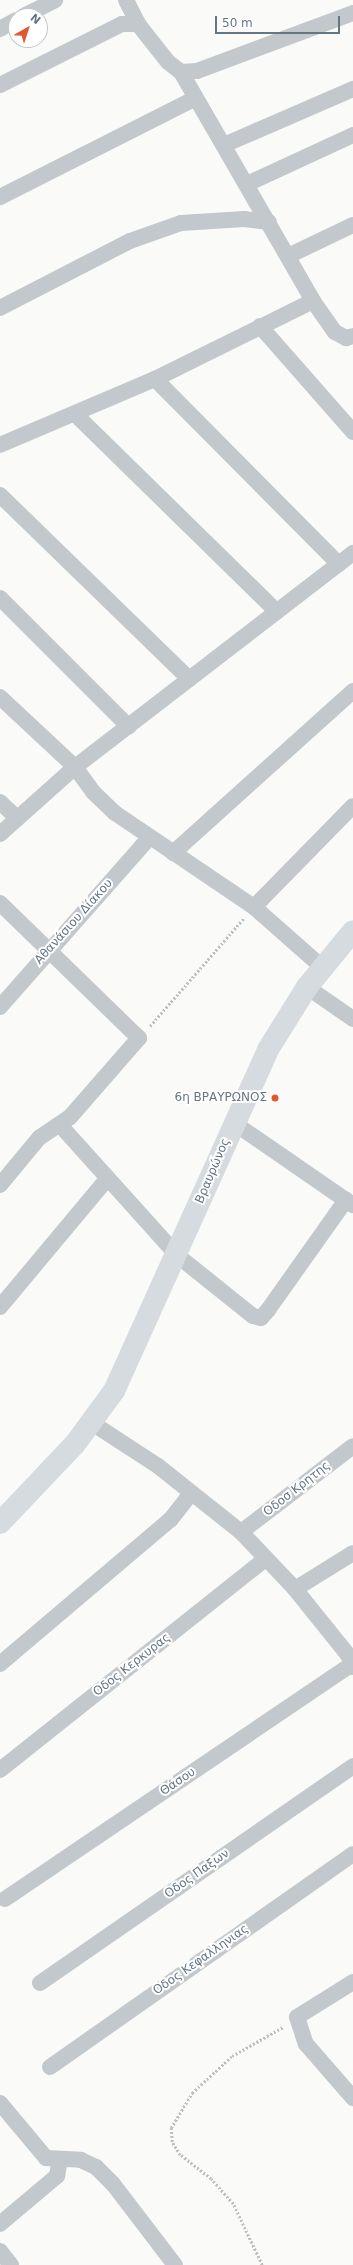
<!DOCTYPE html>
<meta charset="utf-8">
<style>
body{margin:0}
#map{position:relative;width:353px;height:2265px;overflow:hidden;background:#fafaf8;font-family:"DejaVu Sans",sans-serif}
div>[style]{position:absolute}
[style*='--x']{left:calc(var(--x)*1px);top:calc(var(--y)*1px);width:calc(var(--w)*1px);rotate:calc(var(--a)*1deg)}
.path>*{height:2.5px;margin-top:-1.25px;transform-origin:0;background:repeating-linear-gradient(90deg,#bbbfc2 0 2px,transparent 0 4px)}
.street>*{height:16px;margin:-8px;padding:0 8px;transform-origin:8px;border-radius:8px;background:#c3c8cc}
.secondary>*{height:22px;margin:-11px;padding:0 11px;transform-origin:11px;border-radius:11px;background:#d6dbdf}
.dots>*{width:11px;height:11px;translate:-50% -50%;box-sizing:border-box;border:2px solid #fff;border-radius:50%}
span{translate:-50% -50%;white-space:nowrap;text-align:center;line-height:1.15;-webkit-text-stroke:4px #fff;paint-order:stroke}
.street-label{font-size:12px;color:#657683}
.poi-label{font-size:12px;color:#657683}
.right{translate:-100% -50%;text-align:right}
.north{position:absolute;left:8px;top:8px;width:40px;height:40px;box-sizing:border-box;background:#fff;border:1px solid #c1c8cd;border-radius:50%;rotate:39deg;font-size:11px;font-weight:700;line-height:16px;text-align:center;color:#657683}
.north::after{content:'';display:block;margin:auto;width:14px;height:18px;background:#e4572e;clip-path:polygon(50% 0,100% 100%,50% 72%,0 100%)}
.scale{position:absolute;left:215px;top:16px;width:125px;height:18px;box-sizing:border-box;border:2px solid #657683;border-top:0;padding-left:5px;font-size:12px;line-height:14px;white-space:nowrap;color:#657683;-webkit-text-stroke:3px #fff;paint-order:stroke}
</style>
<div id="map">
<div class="path">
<i style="--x:150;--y:1026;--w:143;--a:-49"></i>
<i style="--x:262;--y:2265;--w:68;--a:-115.4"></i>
<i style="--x:233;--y:2204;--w:33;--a:-131"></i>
<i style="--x:211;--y:2179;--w:39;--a:-142"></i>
<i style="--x:180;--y:2155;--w:15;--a:-122"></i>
<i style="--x:172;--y:2142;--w:14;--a:-94"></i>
<i style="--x:171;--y:2128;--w:41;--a:-59"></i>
<i style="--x:192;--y:2093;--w:54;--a:-42.8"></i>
<i style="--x:232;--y:2056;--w:59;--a:-29.6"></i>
</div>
<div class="street">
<i style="--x:126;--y:0;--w:27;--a:63"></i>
<i style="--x:24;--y:16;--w:35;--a:-27"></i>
<i style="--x:0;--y:29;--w:18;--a:-29"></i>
<i style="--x:181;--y:72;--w:264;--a:60"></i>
<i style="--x:313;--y:301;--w:38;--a:55"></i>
<i style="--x:335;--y:332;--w:13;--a:29"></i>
<i style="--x:346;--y:338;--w:7;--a:-16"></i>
<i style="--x:0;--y:85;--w:136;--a:-26.6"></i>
<i style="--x:122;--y:24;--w:16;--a:0"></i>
<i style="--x:138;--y:24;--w:48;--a:51.7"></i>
<i style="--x:168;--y:62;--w:16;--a:38"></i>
<i style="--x:181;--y:72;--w:16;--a:-4"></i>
<i style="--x:197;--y:71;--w:166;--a:-20.4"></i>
<i style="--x:224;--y:145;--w:141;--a:-23.5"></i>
<i style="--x:247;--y:184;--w:117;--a:-24.8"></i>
<i style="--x:0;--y:197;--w:217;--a:-26.8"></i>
<i style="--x:288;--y:256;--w:72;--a:-25.5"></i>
<i style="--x:0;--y:308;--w:146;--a:-27.3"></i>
<i style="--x:130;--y:241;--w:54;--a:-19.4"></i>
<i style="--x:181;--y:223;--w:63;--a:-3.6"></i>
<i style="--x:244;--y:219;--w:25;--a:7"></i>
<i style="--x:260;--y:326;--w:141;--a:48.7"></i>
<i style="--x:155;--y:379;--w:261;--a:45.2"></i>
<i style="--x:76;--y:415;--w:281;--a:44.4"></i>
<i style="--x:0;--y:445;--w:168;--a:-23.1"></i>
<i style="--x:155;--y:379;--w:176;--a:-26.3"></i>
<i style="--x:0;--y:495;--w:264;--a:44.2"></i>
<i style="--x:0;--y:598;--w:182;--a:45"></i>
<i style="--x:0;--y:697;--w:103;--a:43"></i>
<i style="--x:75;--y:767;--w:31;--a:54"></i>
<i style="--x:93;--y:792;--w:30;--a:44"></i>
<i style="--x:115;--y:813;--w:168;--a:34.1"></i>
<i style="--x:254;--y:907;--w:91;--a:41.4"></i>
<i style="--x:0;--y:802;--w:22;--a:43"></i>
<i style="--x:0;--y:834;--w:101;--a:-41.8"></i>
<i style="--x:75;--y:767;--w:351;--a:-37.6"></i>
<i style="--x:173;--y:853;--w:242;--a:-42"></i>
<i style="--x:0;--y:903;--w:194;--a:44.2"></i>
<i style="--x:139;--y:1038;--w:105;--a:131.1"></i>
<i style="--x:70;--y:1117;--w:37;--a:146"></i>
<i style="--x:39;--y:1138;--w:61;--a:129.7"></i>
<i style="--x:254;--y:907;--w:141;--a:-45.6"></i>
<i style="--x:307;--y:987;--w:56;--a:34.8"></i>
<i style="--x:0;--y:1007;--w:225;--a:-48.6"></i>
<i style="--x:234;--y:1123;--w:145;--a:34.6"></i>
<i style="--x:60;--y:1125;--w:176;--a:48"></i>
<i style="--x:178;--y:1256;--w:96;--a:38.7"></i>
<i style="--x:253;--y:1316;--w:8;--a:14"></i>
<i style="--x:261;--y:1318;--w:11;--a:-49"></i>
<i style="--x:268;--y:1310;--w:135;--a:-54.7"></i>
<i style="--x:0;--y:1307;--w:167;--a:-50.1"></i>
<i style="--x:92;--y:1423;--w:79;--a:33.1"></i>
<i style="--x:158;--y:1466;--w:106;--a:38.5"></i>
<i style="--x:241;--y:1532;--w:79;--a:46.5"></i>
<i style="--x:295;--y:1589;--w:85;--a:51.2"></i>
<i style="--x:348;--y:1655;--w:13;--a:67"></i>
<i style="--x:241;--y:1532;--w:141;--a:-37.5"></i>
<i style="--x:295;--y:1589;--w:68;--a:-31.8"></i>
<i style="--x:0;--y:1664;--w:224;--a:-40.3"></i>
<i style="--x:171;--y:1519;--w:33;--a:-52"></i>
<i style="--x:0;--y:1770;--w:337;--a:-38.5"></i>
<i style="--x:5;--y:1899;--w:419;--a:-34.1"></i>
<i style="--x:353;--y:1982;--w:66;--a:148"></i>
<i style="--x:297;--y:2017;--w:28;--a:72"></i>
<i style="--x:306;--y:2044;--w:72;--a:49"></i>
<i style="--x:40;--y:1983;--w:381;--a:-34.7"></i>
<i style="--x:50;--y:2067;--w:370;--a:-35.1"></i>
<i style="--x:0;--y:2103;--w:72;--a:50.1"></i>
<i style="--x:46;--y:2158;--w:35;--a:3"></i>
<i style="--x:81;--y:2160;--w:17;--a:25"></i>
<i style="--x:96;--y:2167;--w:24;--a:45"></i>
<i style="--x:113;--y:2184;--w:102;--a:52.6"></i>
<i style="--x:0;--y:2224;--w:75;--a:-40.1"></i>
<i style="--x:57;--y:2176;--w:17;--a:-80"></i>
<i style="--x:0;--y:2251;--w:18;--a:52"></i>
</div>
<div class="secondary">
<i style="--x:0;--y:1523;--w:109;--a:-46.5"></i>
<i style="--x:75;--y:1444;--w:66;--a:-53.7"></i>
<i style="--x:114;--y:1391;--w:376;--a:-65.7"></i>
<i style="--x:269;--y:1048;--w:72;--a:-58.1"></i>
<i style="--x:307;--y:987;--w:72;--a:-50.6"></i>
</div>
<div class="dots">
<i style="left:275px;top:1098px;background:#e4572e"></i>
</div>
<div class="street-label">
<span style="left:74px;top:922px;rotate:-48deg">Αθανάσιου Δίακου</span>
<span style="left:213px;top:1171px;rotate:-67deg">Βραυρώνος</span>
<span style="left:297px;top:1489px;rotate:-38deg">Οδοσ Κρητης</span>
<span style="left:132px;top:1665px;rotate:-38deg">Οδος Κερκυρας</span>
<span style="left:178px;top:1782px;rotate:-34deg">Θάσου</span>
<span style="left:197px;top:1874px;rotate:-35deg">Οδος Παξων</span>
<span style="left:201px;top:1960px;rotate:-35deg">Οδος Κεφαλληνιας</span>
</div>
<div class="poi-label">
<span class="right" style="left:267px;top:1098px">6η ΒΡΑΥΡΩΝΟΣ</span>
</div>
<div class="north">N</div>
<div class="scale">50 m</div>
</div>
